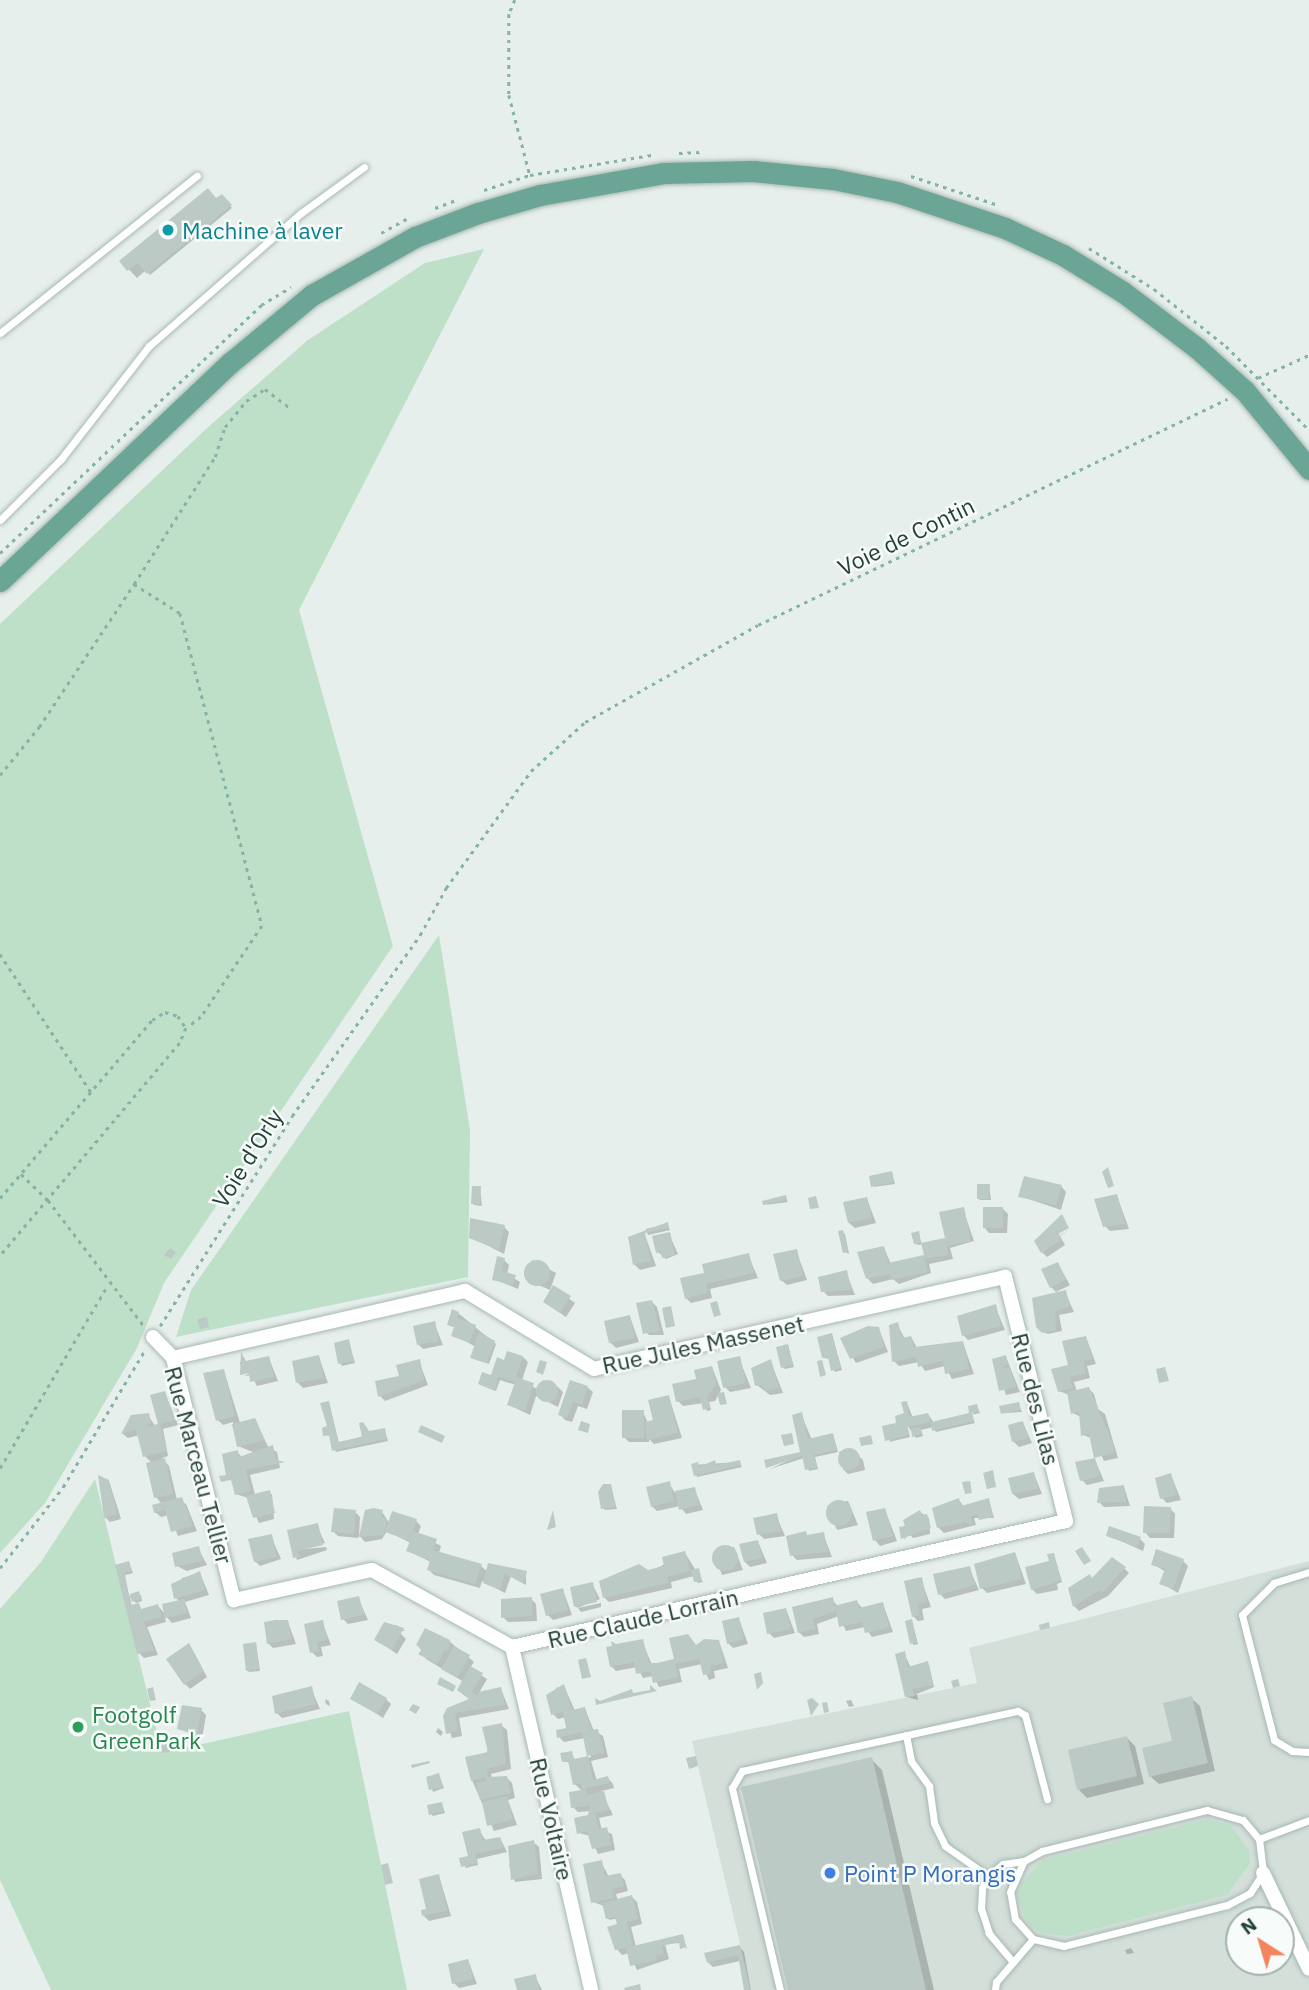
<!DOCTYPE html>
<meta charset="utf-8">
<style>
body{margin:0}
#map{position:relative;width:1309px;height:1990px;overflow:hidden;background:#e6efeb;font-family:"IBM Plex Sans",sans-serif}
div>[style]{position:absolute}
[style*='--x']{left:calc(var(--x)*1px);top:calc(var(--y)*1px);width:calc(var(--w)*1px);rotate:calc(var(--a)*1deg)}
.built>*{inset:0;background:#d4dfda}
.green>*{inset:0;background:#bfe0c8}
.shadow>*{inset:0;background:#0003}
.building>*{inset:0;background:#bbcac4}
.round{border-radius:50%}
.path>*{height:2.5px;margin-top:-1.25px;transform-origin:0;background:repeating-linear-gradient(90deg,#86b3a5 0 3.5px,transparent 0 8.5px)}
.roads{filter:drop-shadow(0 0 2px #a8b8b2) drop-shadow(0 0 2px #a8b8b2)}
.service>*{height:7px;margin:-3.5px;padding:0 3.5px;transform-origin:3.5px;border-radius:3.5px;background:#fff}
.minor>*{height:14px;margin:-7px;padding:0 7px;transform-origin:7px;border-radius:7px;background:#fff}
.primary>*{height:21px;margin:-10.5px;padding:0 10.5px;transform-origin:10.5px;border-radius:10.5px;background:#6aa596}
.dots>*{width:19px;height:19px;translate:-50% -50%;box-sizing:border-box;border:4px solid #f7fbf9;border-radius:50%}
span{translate:-50% -50%;white-space:nowrap;text-align:center;line-height:1.15;-webkit-text-stroke:5px #f7fbf9;paint-order:stroke}
.culture-label{font-size:23px;color:#0d838f}
.left{translate:0 -50%;text-align:left}
.street-label{font-size:23px;color:#24423a}
.leisure-label{font-size:23px;color:#27864d}
.shop-label{font-size:23px;color:#366cbe}
.north{position:absolute;left:1225px;top:1906px;width:70px;height:70px;box-sizing:border-box;background:#f7fbf9;border:2px solid #a3b1ad;border-radius:50%;rotate:323deg;font-size:19px;font-weight:700;line-height:28px;text-align:center;color:#24423a}
.north::after{content:'';display:block;margin:auto;width:24px;height:32px;background:#f4845f;clip-path:polygon(50% 0,100% 100%,50% 72%,0 100%)}
</style>
<div id="map">
<div class="built">
<i style="clip-path:polygon(evenodd,1309px 1561px,1309px 1990px,751px 1990px,692px 1741px,977px 1683px,969px 1648px,1309px 1561px,1239px 1920px,1281px 1920px,1281px 1962px,1239px 1962px,1239px 1920px)"></i>
</div>
<div class="green">
<i style="clip-path:polygon(484px 249px,299px 610px,393px 946px,164px 1283px,137px 1348px,45px 1503px,0 1553px,0 624px,206px 429px,308px 340px,425px 263px)"></i>
<i style="clip-path:polygon(439px 935px,470px 1130px,468px 1277px,176px 1337px,191px 1290px)"></i>
<i style="clip-path:polygon(95px 1479px,162px 1753px,349px 1711px,407px 1990px,51px 1990px,0 1880px,0 1609px,41px 1562px)"></i>
<i style="clip-path:polygon(1208px 1819px,1230px 1825px,1249px 1850px,1250px 1863px,1227px 1895px,1068px 1936px,1041px 1933px,1030px 1926px,1022px 1911px,1018px 1896px,1022px 1882px,1043px 1860px)"></i>
</div>
<div class="shadow">
<i style="clip-path:polygon(222px 196px,232px 208px,150px 275px,146px 270px,137px 278px,121px 261px)"></i>
<i style="clip-path:polygon(892px 1173px,895px 1184px,873px 1187px)"></i>
<i style="clip-path:polygon(989px 1186px,991px 1200px,980px 1200px,978px 1198px)"></i>
<i style="clip-path:polygon(1061px 1186px,1066px 1192px,1061px 1210px,1020px 1196px)"></i>
<i style="clip-path:polygon(480px 1188px,482px 1206px,474px 1205px,472px 1203px)"></i>
<i style="clip-path:polygon(1117px 1196px,1129px 1229px,1110px 1231px,1105px 1226px)"></i>
<i style="clip-path:polygon(785px 1197px,788px 1202px,765px 1205px)"></i>
<i style="clip-path:polygon(867px 1199px,876px 1223px,855px 1228px,849px 1223px)"></i>
<i style="clip-path:polygon(963px 1209px,974px 1241px,950px 1248px,953px 1259px,929px 1264px,931px 1273px,899px 1284px,893px 1279px,873px 1284px,868px 1279px,884px 1248px,891px 1264px,926px 1256px,923px 1244px,918px 1245px,915px 1243px,918px 1233px,922px 1244px,947px 1239px)"></i>
<i style="clip-path:polygon(1003px 1209px,1008px 1214px,1007px 1233px,989px 1233px,984px 1227px)"></i>
<i style="clip-path:polygon(667px 1224px,670px 1230px,648px 1235px,646px 1229px)"></i>
<i style="clip-path:polygon(504px 1227px,509px 1232px,504px 1254px,471px 1237px)"></i>
<i style="clip-path:polygon(1070px 1229px,1060px 1236px,1065px 1245px,1047px 1257px,1042px 1252px,1059px 1232px,1059px 1236px)"></i>
<i style="clip-path:polygon(843px 1232px,845px 1234px,849px 1254px,845px 1252px)"></i>
<i style="clip-path:polygon(669px 1234px,678px 1254px,666px 1259px,658px 1252px)"></i>
<i style="clip-path:polygon(645px 1235px,656px 1266px,640px 1270px,634px 1264px)"></i>
<i style="clip-path:polygon(796px 1250px,807px 1280px,787px 1285px,781px 1280px)"></i>
<i style="clip-path:polygon(748px 1255px,758px 1278px,710px 1289px,712px 1298px,691px 1303px,686px 1298px,706px 1274px)"></i>
<i style="clip-path:polygon(504px 1260px,509px 1265px,507px 1274px,520px 1282px,518px 1289px,494px 1279px)"></i>
<i style="clip-path:polygon(532px 1260px,556px 1273px,550px 1290px,525px 1279px)"></i>
<i style="clip-path:polygon(1058px 1264px,1070px 1285px,1056px 1292px,1051px 1287px)"></i>
<i style="clip-path:polygon(846px 1272px,855px 1295px,828px 1296px,823px 1291px)"></i>
<i style="clip-path:polygon(557px 1290px,575px 1303px,566px 1317px,545px 1302px)"></i>
<i style="clip-path:polygon(1065px 1292px,1074px 1312px,1059px 1315px,1062px 1331px,1048px 1334px,1043px 1332px)"></i>
<i style="clip-path:polygon(652px 1302px,657px 1307px,664px 1335px,649px 1335px,644px 1329px)"></i>
<i style="clip-path:polygon(995px 1306px,1005px 1330px,968px 1340px,963px 1335px)"></i>
<i style="clip-path:polygon(458px 1313px,496px 1344px,489px 1364px,474px 1359px,476px 1347px,456px 1336px,456px 1328px,449px 1325px)"></i>
<i style="clip-path:polygon(630px 1317px,639px 1342px,616px 1348px,610px 1342px)"></i>
<i style="clip-path:polygon(434px 1323px,443px 1345px,423px 1349px,418px 1344px)"></i>
<i style="clip-path:polygon(897px 1324px,905px 1339px,911px 1337px,917px 1348px,963px 1343px,974px 1374px,952px 1379px,945px 1366px,925px 1371px,919px 1362px,899px 1366px,894px 1361px)"></i>
<i style="clip-path:polygon(879px 1329px,888px 1352px,856px 1363px,842px 1339px)"></i>
<i style="clip-path:polygon(832px 1335px,842px 1370px,835px 1372px,830px 1359px,824px 1358px)"></i>
<i style="clip-path:polygon(1086px 1337px,1096px 1364px,1087px 1366px,1090px 1378px,1074px 1382px,1077px 1392px,1089px 1389px,1094px 1394px,1098px 1409px,1105px 1414px,1118px 1458px,1104px 1461px,1094px 1439px,1083px 1435px,1081px 1417px,1073px 1413px,1069px 1395px,1059px 1391px)"></i>
<i style="clip-path:polygon(348px 1341px,355px 1363px,342px 1366px,340px 1363px)"></i>
<i style="clip-path:polygon(788px 1346px,794px 1367px,785px 1369px,783px 1367px)"></i>
<i style="clip-path:polygon(319px 1357px,328px 1383px,303px 1388px,298px 1383px)"></i>
<i style="clip-path:polygon(523px 1357px,528px 1362px,522px 1380px,540px 1391px,542px 1384px,558px 1387px,563px 1392px,558px 1407px,536px 1396px,530px 1415px,509px 1405px,516px 1385px,500px 1380px,496px 1391px,480px 1384px,497px 1379px,493px 1374px)"></i>
<i style="clip-path:polygon(1006px 1357px,1020px 1392px,1006px 1395px,994px 1360px)"></i>
<i style="clip-path:polygon(269px 1358px,278px 1381px,257px 1386px,251px 1375px,244px 1376px,255px 1370px,242px 1373px,240px 1362px)"></i>
<i style="clip-path:polygon(419px 1361px,428px 1385px,385px 1401px,380px 1396px)"></i>
<i style="clip-path:polygon(740px 1361px,751px 1388px,730px 1392px,725px 1387px)"></i>
<i style="clip-path:polygon(771px 1362px,783px 1393px,770px 1395px,757px 1385px)"></i>
<i style="clip-path:polygon(712px 1367px,721px 1390px,715px 1401px,709px 1402px,711px 1410px,707px 1411px,703px 1403px,683px 1406px,678px 1401px)"></i>
<i style="clip-path:polygon(224px 1371px,240px 1423px,254px 1420px,269px 1448px,277px 1452px,280px 1468px,250px 1475px,255px 1495px,272px 1494px,274px 1519px,259px 1523px,248px 1498px,236px 1494px,237px 1452px,245px 1460px,253px 1452px,238px 1446px,233px 1422px,223px 1425px,218px 1420px)"></i>
<i style="clip-path:polygon(587px 1387px,593px 1392px,587px 1409px,578px 1406px,572px 1422px,565px 1420px,560px 1414px)"></i>
<i style="clip-path:polygon(165px 1393px,178px 1425px,163px 1429px,168px 1456px,162px 1458px,169px 1466px,177px 1500px,186px 1504px,197px 1531px,178px 1536px,169px 1515px,161px 1517px,155px 1512px,162px 1504px,156px 1497px,152px 1463px,145px 1456px,140px 1435px,128px 1438px,123px 1434px,132px 1417px,148px 1415px,155px 1426px,160px 1425px,153px 1396px)"></i>
<i style="clip-path:polygon(669px 1397px,682px 1438px,654px 1444px,649px 1439px,649px 1442px,629px 1442px,624px 1437px,643px 1412px,648px 1423px,655px 1422px)"></i>
<i style="clip-path:polygon(329px 1403px,339px 1443px,384px 1430px,388px 1441px,336px 1452px,331px 1436px,325px 1435px,330px 1428px)"></i>
<i style="clip-path:polygon(907px 1403px,913px 1418px,928px 1414px,934px 1423px,973px 1414px,977px 1406px,980px 1413px,971px 1415px,975px 1423px,936px 1432px,933px 1427px,921px 1430px,923px 1436px,916px 1438px,907px 1425px,910px 1437px,889px 1442px,906px 1414px)"></i>
<i style="clip-path:polygon(1018px 1404px,1022px 1412px,1002px 1413px)"></i>
<i style="clip-path:polygon(801px 1414px,812px 1440px,833px 1435px,838px 1452px,815px 1457px,818px 1469px,809px 1471px,804px 1458px,770px 1469px,804px 1453px)"></i>
<i style="clip-path:polygon(1023px 1423px,1032px 1443px,1019px 1447px,1013px 1441px)"></i>
<i style="clip-path:polygon(851px 1449px,863px 1460px,865px 1470px,848px 1474px,843px 1469px,839px 1452px)"></i>
<i style="clip-path:polygon(1095px 1460px,1104px 1481px,1087px 1485px,1082px 1480px)"></i>
<i style="clip-path:polygon(739px 1462px,742px 1467px,697px 1477px,693px 1465px)"></i>
<i style="clip-path:polygon(1034px 1474px,1042px 1494px,1019px 1499px,1013px 1494px)"></i>
<i style="clip-path:polygon(1171px 1475px,1181px 1500px,1167px 1503px,1162px 1498px)"></i>
<i style="clip-path:polygon(99px 1478px,110px 1484px,121px 1519px,110px 1522px,105px 1517px)"></i>
<i style="clip-path:polygon(669px 1483px,675px 1493px,694px 1488px,703px 1510px,686px 1514px,680px 1506px,657px 1511px,652px 1506px)"></i>
<i style="clip-path:polygon(610px 1486px,617px 1509px,605px 1510px,603px 1508px)"></i>
<i style="clip-path:polygon(1124px 1487px,1130px 1506px,1104px 1507px,1099px 1502px)"></i>
<i style="clip-path:polygon(959px 1500px,964px 1507px,989px 1500px,994px 1518px,974px 1518px,976px 1525px,944px 1533px,938px 1527px)"></i>
<i style="clip-path:polygon(848px 1501px,858px 1525px,837px 1530px,827px 1506px)"></i>
<i style="clip-path:polygon(1170px 1508px,1175px 1514px,1174px 1538px,1150px 1538px,1145px 1532px)"></i>
<i style="clip-path:polygon(885px 1510px,897px 1541px,880px 1546px,875px 1540px)"></i>
<i style="clip-path:polygon(355px 1512px,360px 1517px,359px 1535px,382px 1512px,390px 1524px,416px 1521px,421px 1526px,418px 1534px,441px 1546px,439px 1553px,481px 1566px,488px 1572px,526px 1573px,526px 1585px,511px 1576px,505px 1593px,482px 1581px,480px 1588px,434px 1575px,429px 1570px,431px 1562px,408px 1551px,411px 1543px,387px 1531px,382px 1539px,365px 1542px,359px 1535px,358px 1538px,338px 1536px,333px 1531px)"></i>
<i style="clip-path:polygon(920px 1512px,929px 1518px,930px 1534px,913px 1538px,907px 1531px,905px 1540px,901px 1529px)"></i>
<i style="clip-path:polygon(776px 1515px,785px 1536px,764px 1539px,759px 1534px)"></i>
<i style="clip-path:polygon(318px 1528px,325px 1543px,295px 1550px,326px 1547px,327px 1550px,297px 1560px,289px 1531px)"></i>
<i style="clip-path:polygon(805px 1533px,809px 1537px,823px 1534px,832px 1557px,797px 1560px,792px 1555px)"></i>
<i style="clip-path:polygon(1108px 1535px,1140px 1539px,1145px 1544px,1143px 1551px)"></i>
<i style="clip-path:polygon(271px 1536px,281px 1559px,260px 1566px,255px 1561px)"></i>
<i style="clip-path:polygon(758px 1542px,767px 1563px,750px 1567px,745px 1562px)"></i>
<i style="clip-path:polygon(734px 1547px,743px 1570px,722px 1575px,713px 1552px)"></i>
<i style="clip-path:polygon(198px 1548px,207px 1565px,187px 1571px,177px 1566px)"></i>
<i style="clip-path:polygon(685px 1553px,703px 1582px,698px 1583px,694px 1576px,671px 1582px,672px 1588px,609px 1602px,604px 1597px)"></i>
<i style="clip-path:polygon(1015px 1553px,1026px 1584px,987px 1593px,982px 1588px)"></i>
<i style="clip-path:polygon(1054px 1555px,1062px 1582px,1057px 1584px,1058px 1590px,1037px 1594px,1032px 1589px)"></i>
<i style="clip-path:polygon(1183px 1561px,1188px 1566px,1178px 1593px,1161px 1583px,1166px 1572px,1153px 1564px)"></i>
<i style="clip-path:polygon(evenodd,129px 1563px,133px 1573px,125px 1575px,129px 1596px,141px 1595px,142px 1601px,136px 1603px,142px 1610px,158px 1606px,166px 1615px,180px 1602px,176px 1598px,182px 1578px,200px 1573px,209px 1595px,185px 1602px,191px 1618px,172px 1623px,164px 1614px,166px 1622px,147px 1627px,158px 1655px,144px 1658px,139px 1653px,118px 1566px,129px 1563px,130px 1597px,138px 1605px,132px 1607px,130px 1597px)"></i>
<i style="clip-path:polygon(969px 1568px,979px 1590px,945px 1599px,940px 1594px)"></i>
<i style="clip-path:polygon(1124px 1568px,1129px 1573px,1108px 1596px,1079px 1611px,1074px 1606px,1093px 1580px)"></i>
<i style="clip-path:polygon(921px 1579px,931px 1607px,922px 1609px,924px 1620px,918px 1621px,913px 1616px)"></i>
<i style="clip-path:polygon(592px 1584px,600px 1599px,577px 1608px,576px 1606px)"></i>
<i style="clip-path:polygon(563px 1590px,572px 1615px,553px 1620px,548px 1615px)"></i>
<i style="clip-path:polygon(358px 1598px,368px 1620px,348px 1624px,343px 1619px)"></i>
<i style="clip-path:polygon(531px 1599px,536px 1604px,537px 1621px,508px 1622px,503px 1617px)"></i>
<i style="clip-path:polygon(832px 1599px,838px 1607px,857px 1602px,863px 1609px,883px 1604px,893px 1632px,872px 1637px,865px 1627px,846px 1631px,839px 1616px,817px 1624px,819px 1634px,804px 1637px,799px 1632px)"></i>
<i style="clip-path:polygon(601px 1603px,601px 1607px,581px 1612px,578px 1608px)"></i>
<i style="clip-path:polygon(786px 1609px,795px 1633px,774px 1638px,769px 1633px)"></i>
<i style="clip-path:polygon(739px 1619px,748px 1644px,733px 1648px,728px 1643px)"></i>
<i style="clip-path:polygon(912px 1621px,918px 1644px,914px 1645px,912px 1643px)"></i>
<i style="clip-path:polygon(288px 1622px,296px 1644px,273px 1648px,268px 1643px)"></i>
<i style="clip-path:polygon(322px 1622px,331px 1645px,321px 1647px,323px 1656px,317px 1657px,312px 1652px)"></i>
<i style="clip-path:polygon(396px 1625px,405px 1631px,398px 1631px,406px 1639px,397px 1654px,376px 1640px)"></i>
<i style="clip-path:polygon(449px 1641px,474px 1662px,470px 1668px,487px 1679px,479px 1693px,501px 1689px,509px 1709px,459px 1718px,462px 1736px,452px 1738px,445px 1717px,471px 1700px,464px 1682px,426px 1659px,418px 1645px)"></i>
<i style="clip-path:polygon(642px 1641px,652px 1665px,676px 1660px,697px 1646px,719px 1641px,728px 1668px,714px 1671px,715px 1678px,709px 1680px,702px 1664px,679px 1669px,682px 1682px,659px 1687px,653px 1676px,643px 1678px,637px 1667px,616px 1671px,611px 1666px,616px 1646px)"></i>
<i style="clip-path:polygon(256px 1644px,260px 1671px,249px 1672px,247px 1670px)"></i>
<i style="clip-path:polygon(189px 1645px,207px 1677px,190px 1689px,185px 1684px)"></i>
<i style="clip-path:polygon(904px 1653px,911px 1668px,929px 1665px,934px 1687px,917px 1694px,918px 1700px,907px 1697px)"></i>
<i style="clip-path:polygon(564px 1686px,575px 1711px,585px 1709px,594px 1731px,603px 1736px,608px 1757px,591px 1761px,597px 1781px,608px 1778px,613px 1784px,614px 1788px,601px 1791px,613px 1815px,599px 1818px,602px 1830px,612px 1834px,615px 1850px,598px 1854px,590px 1836px,579px 1833px,591px 1811px,578px 1812px,573px 1807px,583px 1792px,575px 1784px,570px 1762px,564px 1762px,571px 1752px,575px 1761px,591px 1757px,585px 1738px,564px 1742px,559px 1737px,569px 1730px,566px 1717px,558px 1719px,553px 1714px,556px 1688px)"></i>
<i style="clip-path:polygon(311px 1688px,320px 1709px,282px 1718px,277px 1713px)"></i>
<i style="clip-path:polygon(353px 1698px,386px 1699px,391px 1704px,383px 1718px)"></i>
<i style="clip-path:polygon(1191px 1698px,1200px 1706px,1215px 1771px,1159px 1784px,1150px 1776px,1174px 1742px)"></i>
<i style="clip-path:polygon(325px 1699px,329px 1701px,330px 1706px,326px 1704px)"></i>
<i style="clip-path:polygon(851px 1700px,854px 1706px,849px 1707px,846px 1701px)"></i>
<i style="clip-path:polygon(201px 1710px,206px 1715px,202px 1739px,179px 1728px)"></i>
<i style="clip-path:polygon(501px 1725px,507px 1730px,511px 1769px,491px 1774px,492px 1779px,507px 1778px,512px 1783px,515px 1798px,508px 1800px,517px 1825px,494px 1831px,472px 1780px)"></i>
<i style="clip-path:polygon(438px 1728px,443px 1732px,441px 1736px,436px 1732px)"></i>
<i style="clip-path:polygon(1127px 1738px,1135px 1746px,1144px 1784px,1087px 1798px,1079px 1790px)"></i>
<i style="clip-path:polygon(871px 1759px,882px 1770px,934px 1990px,790px 1990px)"></i>
<i style="clip-path:polygon(439px 1775px,444px 1788px,433px 1792px,428px 1778px)"></i>
<i style="clip-path:polygon(442px 1804px,445px 1813px,433px 1816px,431px 1814px)"></i>
<i style="clip-path:polygon(479px 1830px,486px 1841px,500px 1838px,507px 1852px,477px 1859px,478px 1865px,465px 1868px)"></i>
<i style="clip-path:polygon(533px 1842px,539px 1847px,542px 1879px,515px 1882px,509px 1865px)"></i>
<i style="clip-path:polygon(601px 1862px,609px 1877px,620px 1875px,625px 1880px,628px 1891px,616px 1894px,618px 1901px,632px 1897px,637px 1902px,642px 1924px,631px 1927px,636px 1947px,683px 1936px,687px 1949px,681px 1943px,665px 1944px,669px 1959px,637px 1970px,629px 1953px,622px 1955px,617px 1949px,623px 1924px,619px 1918px,609px 1920px,604px 1906px,593px 1902px)"></i>
<i style="clip-path:polygon(439px 1876px,451px 1916px,429px 1921px,424px 1916px)"></i>
<i style="clip-path:polygon(739px 1946px,744px 1952px,751px 1990px,746px 1990px,740px 1961px,713px 1967px,708px 1962px)"></i>
<i style="clip-path:polygon(1131px 1948px,1134px 1953px,1127px 1954px,1125px 1950px)"></i>
<i style="clip-path:polygon(468px 1960px,477px 1984px,459px 1988px,454px 1983px)"></i>
<i style="clip-path:polygon(535px 1976px,542px 1990px,518px 1990px)"></i>
</div>
<div class="building">
<i style="clip-path:polygon(208px 188px,216px 198px,222px 194px,232px 205px,147px 274px,138px 263px,127px 271px,119px 261px)"></i>
<i style="clip-path:polygon(1108px 1167px,1114px 1186px,1108px 1188px,1102px 1172px)"></i>
<i style="clip-path:polygon(892px 1171px,894px 1182px,871px 1187px,869px 1176px)"></i>
<i style="clip-path:polygon(1024px 1176px,1062px 1185px,1056px 1205px,1018px 1197px)"></i>
<i style="clip-path:polygon(977px 1184px,990px 1184px,989px 1199px,977px 1199px)"></i>
<i style="clip-path:polygon(472px 1186px,481px 1186px,480px 1204px,471px 1204px)"></i>
<i style="clip-path:polygon(1117px 1194px,1125px 1224px,1103px 1227px,1094px 1199px)"></i>
<i style="clip-path:polygon(786px 1195px,787px 1200px,763px 1205px,762px 1201px)"></i>
<i style="clip-path:polygon(816px 1196px,819px 1208px,810px 1209px,808px 1198px)"></i>
<i style="clip-path:polygon(867px 1197px,872px 1218px,848px 1223px,843px 1202px)"></i>
<i style="clip-path:polygon(964px 1207px,971px 1241px,947px 1246px,948px 1255px,925px 1259px,928px 1272px,892px 1280px,890px 1274px,866px 1279px,857px 1252px,884px 1246px,888px 1263px,924px 1255px,921px 1243px,945px 1238px,939px 1212px)"></i>
<i style="clip-path:polygon(983px 1207px,1003px 1207px,1003px 1228px,983px 1228px)"></i>
<i style="clip-path:polygon(1062px 1214px,1069px 1228px,1058px 1234px,1061px 1240px,1041px 1253px,1034px 1241px)"></i>
<i style="clip-path:polygon(470px 1218px,505px 1225px,499px 1250px,469px 1238px)"></i>
<i style="clip-path:polygon(668px 1222px,669px 1228px,645px 1233px,651px 1261px,633px 1265px,628px 1237px)"></i>
<i style="clip-path:polygon(843px 1230px,848px 1252px,843px 1253px,838px 1231px)"></i>
<i style="clip-path:polygon(919px 1231px,921px 1243px,914px 1244px,911px 1233px)"></i>
<i style="clip-path:polygon(670px 1232px,675px 1255px,662px 1258px,661px 1252px,656px 1253px,652px 1236px)"></i>
<i style="clip-path:polygon(170px 1248px,176px 1252px,171px 1259px,164px 1255px)"></i>
<i style="clip-path:polygon(797px 1249px,803px 1276px,780px 1281px,773px 1254px)"></i>
<i style="clip-path:polygon(749px 1253px,754px 1273px,706px 1284px,708px 1293px,685px 1299px,680px 1278px,704px 1273px,702px 1264px)"></i>
<i style="clip-path:polygon(497px 1256px,505px 1258px,502px 1271px,516px 1275px,513px 1285px,492px 1280px)"></i>
<i class="round" style="left:524px;top:1260px;width:26px;height:26px"></i>
<i style="clip-path:polygon(1058px 1262px,1066px 1280px,1050px 1288px,1041px 1269px)"></i>
<i style="clip-path:polygon(847px 1270px,851px 1290px,821px 1292px,818px 1277px)"></i>
<i style="clip-path:polygon(553px 1285px,571px 1296px,560px 1313px,543px 1302px)"></i>
<i style="clip-path:polygon(1066px 1290px,1070px 1307px,1055px 1311px,1056px 1330px,1042px 1333px,1036px 1327px,1032px 1298px)"></i>
<i style="clip-path:polygon(652px 1300px,660px 1331px,643px 1334px,636px 1303px)"></i>
<i style="clip-path:polygon(717px 1301px,721px 1315px,714px 1317px,710px 1303px)"></i>
<i style="clip-path:polygon(996px 1304px,1001px 1326px,962px 1336px,957px 1316px)"></i>
<i style="clip-path:polygon(671px 1306px,675px 1326px,666px 1328px,662px 1308px)"></i>
<i style="clip-path:polygon(452px 1309px,459px 1312px,457px 1318px,476px 1325px,470px 1343px,451px 1336px,454px 1327px,447px 1325px)"></i>
<i style="clip-path:polygon(630px 1315px,635px 1338px,609px 1343px,604px 1321px)"></i>
<i style="clip-path:polygon(207px 1317px,209px 1327px,200px 1329px,197px 1319px)"></i>
<i style="clip-path:polygon(435px 1321px,439px 1341px,417px 1345px,413px 1326px)"></i>
<i style="clip-path:polygon(898px 1322px,902px 1338px,911px 1336px,914px 1347px,963px 1341px,969px 1369px,945px 1374px,943px 1361px,918px 1367px,916px 1357px,892px 1362px,889px 1325px)"></i>
<i style="clip-path:polygon(868px 1326px,879px 1327px,884px 1347px,850px 1359px,840px 1338px)"></i>
<i style="clip-path:polygon(479px 1332px,495px 1341px,487px 1363px,470px 1358px)"></i>
<i style="clip-path:polygon(832px 1333px,841px 1368px,831px 1371px,828px 1357px,822px 1358px,817px 1337px)"></i>
<i style="clip-path:polygon(1086px 1336px,1092px 1359px,1083px 1361px,1086px 1373px,1070px 1377px,1073px 1388px,1058px 1392px,1051px 1369px,1068px 1365px,1062px 1341px)"></i>
<i style="clip-path:polygon(349px 1339px,354px 1361px,338px 1364px,334px 1343px)"></i>
<i style="clip-path:polygon(788px 1344px,793px 1365px,781px 1368px,776px 1347px)"></i>
<i style="clip-path:polygon(507px 1351px,523px 1356px,516px 1377px,534px 1383px,525px 1411px,507px 1405px,515px 1382px,498px 1377px,495px 1391px,478px 1384px,482px 1372px,491px 1375px,497px 1357px,504px 1360px)"></i>
<i style="clip-path:polygon(241px 1352px,246px 1361px,269px 1356px,274px 1377px,250px 1382px,249px 1373px,240px 1375px)"></i>
<i style="clip-path:polygon(319px 1355px,324px 1378px,296px 1383px,292px 1361px)"></i>
<i style="clip-path:polygon(1006px 1355px,1008px 1364px,1002px 1368px,1010px 1367px,1016px 1387px,999px 1391px,992px 1359px)"></i>
<i style="clip-path:polygon(740px 1356px,746px 1383px,723px 1388px,717px 1361px)"></i>
<i style="clip-path:polygon(420px 1359px,424px 1380px,378px 1397px,375px 1381px,399px 1376px,396px 1365px)"></i>
<i style="clip-path:polygon(771px 1359px,779px 1388px,764px 1391px,762px 1385px,755px 1386px,751px 1368px)"></i>
<i style="clip-path:polygon(540px 1360px,547px 1362px,543px 1375px,536px 1372px)"></i>
<i style="clip-path:polygon(822px 1360px,826px 1375px,820px 1377px,817px 1361px)"></i>
<i style="clip-path:polygon(712px 1366px,716px 1384px,707px 1397px,710px 1408px,703px 1410px,700px 1397px,676px 1402px,672px 1384px,696px 1379px,694px 1370px)"></i>
<i style="clip-path:polygon(1165px 1367px,1169px 1381px,1159px 1383px,1156px 1369px)"></i>
<i style="clip-path:polygon(224px 1369px,235px 1416px,216px 1421px,203px 1373px)"></i>
<i style="clip-path:polygon(570px 1380px,588px 1386px,582px 1405px,573px 1402px,567px 1418px,558px 1415px)"></i>
<i class="round" style="left:536px;top:1380px;width:22px;height:22px"></i>
<i style="clip-path:polygon(1089px 1387px,1114px 1446px,1114px 1453px,1094px 1458px,1089px 1434px,1081px 1436px,1079px 1412px,1071px 1414px,1067px 1392px)"></i>
<i style="clip-path:polygon(165px 1391px,174px 1420px,160px 1424px,167px 1451px,143px 1457px,136px 1430px,121px 1434px,131px 1415px,149px 1413px,151px 1423px,145px 1427px,158px 1424px,150px 1395px)"></i>
<i style="clip-path:polygon(724px 1392px,727px 1404px,720px 1405px,717px 1393px)"></i>
<i style="clip-path:polygon(669px 1395px,678px 1433px,647px 1440px,645px 1422px,653px 1420px,648px 1400px)"></i>
<i style="clip-path:polygon(329px 1401px,338px 1442px,362px 1437px,359px 1423px,363px 1422px,369px 1431px,385px 1428px,387px 1439px,332px 1451px,329px 1435px,323px 1436px,322px 1428px,327px 1426px,320px 1403px)"></i>
<i style="clip-path:polygon(907px 1401px,909px 1417px,928px 1413px,931px 1422px,907px 1427px,909px 1435px,885px 1441px,882px 1426px,896px 1423px,895px 1416px,904px 1413px,901px 1402px)"></i>
<i style="clip-path:polygon(1019px 1402px,1021px 1410px,1001px 1414px,999px 1406px)"></i>
<i style="clip-path:polygon(977px 1404px,979px 1411px,972px 1413px,974px 1421px,932px 1431px,931px 1422px,969px 1413px,968px 1406px)"></i>
<i style="clip-path:polygon(622px 1410px,644px 1410px,644px 1438px,622px 1438px)"></i>
<i style="clip-path:polygon(802px 1412px,808px 1439px,833px 1433px,837px 1450px,814px 1455px,817px 1468px,805px 1470px,802px 1456px,766px 1468px,764px 1460px,800px 1452px,792px 1415px)"></i>
<i style="clip-path:polygon(255px 1418px,265px 1440px,237px 1447px,232px 1424px)"></i>
<i style="clip-path:polygon(581px 1421px,590px 1424px,588px 1433px,578px 1430px)"></i>
<i style="clip-path:polygon(1023px 1421px,1028px 1438px,1012px 1442px,1008px 1425px)"></i>
<i style="clip-path:polygon(421px 1425px,445px 1436px,442px 1443px,418px 1432px)"></i>
<i style="clip-path:polygon(920px 1427px,922px 1434px,912px 1437px,911px 1429px)"></i>
<i style="clip-path:polygon(792px 1433px,794px 1444px,784px 1446px,781px 1435px)"></i>
<i style="clip-path:polygon(871px 1435px,873px 1444px,861px 1446px,859px 1438px)"></i>
<i style="clip-path:polygon(273px 1445px,276px 1460px,285px 1462px,246px 1470px,251px 1491px,235px 1495px,231px 1480px,221px 1482px,219px 1476px,226px 1475px,222px 1454px,238px 1450px,239px 1457px)"></i>
<i class="round" style="left:838px;top:1448px;width:22px;height:22px"></i>
<i style="clip-path:polygon(165px 1458px,173px 1494px,154px 1498px,146px 1463px)"></i>
<i style="clip-path:polygon(1095px 1458px,1100px 1476px,1080px 1481px,1075px 1462px)"></i>
<i style="clip-path:polygon(715px 1460px,716px 1465px,740px 1460px,741px 1465px,694px 1476px,691px 1464px,698px 1462px,699px 1467px)"></i>
<i style="clip-path:polygon(993px 1470px,996px 1487px,987px 1489px,983px 1473px)"></i>
<i style="clip-path:polygon(1034px 1472px,1038px 1489px,1012px 1494px,1008px 1478px)"></i>
<i style="clip-path:polygon(1171px 1473px,1177px 1495px,1160px 1499px,1155px 1478px)"></i>
<i style="clip-path:polygon(98px 1475px,109px 1480px,117px 1514px,104px 1518px)"></i>
<i style="clip-path:polygon(670px 1481px,674px 1501px,651px 1507px,646px 1487px)"></i>
<i style="clip-path:polygon(970px 1481px,972px 1493px,965px 1494px,962px 1482px)"></i>
<i style="clip-path:polygon(603px 1484px,611px 1484px,616px 1507px,601px 1509px,598px 1492px)"></i>
<i style="clip-path:polygon(1124px 1485px,1126px 1502px,1097px 1503px,1099px 1488px)"></i>
<i style="clip-path:polygon(695px 1487px,699px 1505px,679px 1510px,675px 1491px)"></i>
<i style="clip-path:polygon(270px 1490px,275px 1513px,253px 1518px,246px 1496px)"></i>
<i style="clip-path:polygon(182px 1497px,193px 1526px,171px 1532px,165px 1510px,154px 1513px,152px 1505px)"></i>
<i style="clip-path:polygon(959px 1498px,961px 1506px,989px 1498px,993px 1517px,979px 1520px,977px 1515px,971px 1516px,972px 1525px,965px 1522px,937px 1528px,932px 1508px)"></i>
<i class="round" style="left:826px;top:1500px;width:26px;height:26px"></i>
<i style="clip-path:polygon(1144px 1506px,1171px 1507px,1170px 1533px,1143px 1533px)"></i>
<i style="clip-path:polygon(334px 1508px,356px 1510px,354px 1534px,331px 1532px)"></i>
<i style="clip-path:polygon(374px 1508px,383px 1510px,381px 1517px,387px 1519px,384px 1535px,359px 1537px,365px 1510px)"></i>
<i style="clip-path:polygon(885px 1508px,893px 1536px,873px 1541px,866px 1512px)"></i>
<i style="clip-path:polygon(553px 1510px,556px 1527px,547px 1530px)"></i>
<i style="clip-path:polygon(920px 1510px,922px 1515px,927px 1514px,931px 1528px,901px 1539px,899px 1527px,905px 1526px,903px 1520px)"></i>
<i style="clip-path:polygon(392px 1511px,417px 1519px,413px 1531px,437px 1539px,433px 1550px,482px 1564px,475px 1584px,427px 1570px,430px 1560px,406px 1551px,410px 1541px,385px 1532px)"></i>
<i style="clip-path:polygon(777px 1513px,781px 1531px,757px 1535px,753px 1518px)"></i>
<i style="clip-path:polygon(318px 1523px,323px 1545px,298px 1551px,300px 1557px,293px 1558px,287px 1530px)"></i>
<i style="clip-path:polygon(1109px 1526px,1141px 1537px,1137px 1547px,1106px 1536px)"></i>
<i style="clip-path:polygon(806px 1531px,807px 1535px,824px 1532px,828px 1552px,790px 1556px,786px 1536px)"></i>
<i style="clip-path:polygon(272px 1534px,277px 1557px,254px 1562px,248px 1539px)"></i>
<i style="clip-path:polygon(758px 1540px,762px 1558px,744px 1562px,739px 1544px)"></i>
<i class="round" style="left:712px;top:1545px;width:26px;height:26px"></i>
<i style="clip-path:polygon(199px 1546px,203px 1561px,175px 1567px,172px 1553px)"></i>
<i style="clip-path:polygon(1082px 1547px,1091px 1561px,1084px 1565px,1075px 1551px)"></i>
<i style="clip-path:polygon(1156px 1549px,1184px 1559px,1173px 1589px,1159px 1584px,1165px 1569px,1151px 1565px)"></i>
<i style="clip-path:polygon(685px 1551px,690px 1571px,667px 1577px,668px 1583px,603px 1598px,599px 1581px,639px 1564px,648px 1570px,664px 1566px,662px 1557px)"></i>
<i style="clip-path:polygon(1015px 1552px,1022px 1579px,980px 1589px,974px 1564px)"></i>
<i style="clip-path:polygon(1054px 1553px,1061px 1581px,1031px 1590px,1025px 1567px,1049px 1561px,1047px 1554px)"></i>
<i style="clip-path:polygon(1112px 1557px,1126px 1567px,1102px 1593px,1100px 1590px,1073px 1607px,1068px 1588px,1090px 1574px,1092px 1578px)"></i>
<i style="clip-path:polygon(129px 1561px,132px 1571px,124px 1573px,131px 1605px,139px 1603px,141px 1609px,158px 1604px,162px 1617px,144px 1622px,154px 1650px,137px 1654px,115px 1565px)"></i>
<i style="clip-path:polygon(488px 1563px,527px 1571px,524px 1584px,505px 1574px,500px 1590px,483px 1583px)"></i>
<i style="clip-path:polygon(970px 1566px,975px 1585px,938px 1595px,933px 1574px)"></i>
<i style="clip-path:polygon(699px 1568px,702px 1581px,694px 1582px,691px 1570px)"></i>
<i style="clip-path:polygon(200px 1571px,205px 1590px,174px 1599px,171px 1584px)"></i>
<i style="clip-path:polygon(922px 1577px,927px 1602px,918px 1604px,920px 1615px,912px 1617px,904px 1581px)"></i>
<i style="clip-path:polygon(593px 1582px,597px 1602px,574px 1607px,570px 1587px)"></i>
<i style="clip-path:polygon(563px 1588px,568px 1610px,546px 1616px,540px 1594px)"></i>
<i style="clip-path:polygon(139px 1591px,141px 1599px,132px 1602px,130px 1594px)"></i>
<i style="clip-path:polygon(359px 1596px,364px 1615px,341px 1620px,337px 1601px)"></i>
<i style="clip-path:polygon(532px 1597px,533px 1616px,501px 1618px,501px 1599px)"></i>
<i style="clip-path:polygon(833px 1597px,834px 1606px,857px 1600px,859px 1608px,883px 1602px,889px 1628px,865px 1633px,862px 1622px,839px 1627px,836px 1611px,813px 1619px,815px 1629px,798px 1633px,792px 1607px)"></i>
<i style="clip-path:polygon(184px 1599px,187px 1613px,165px 1618px,162px 1604px)"></i>
<i style="clip-path:polygon(786px 1608px,791px 1629px,767px 1634px,763px 1613px)"></i>
<i style="clip-path:polygon(739px 1617px,744px 1639px,727px 1644px,722px 1621px)"></i>
<i style="clip-path:polygon(912px 1619px,917px 1642px,910px 1644px,905px 1621px)"></i>
<i style="clip-path:polygon(275px 1620px,288px 1620px,292px 1639px,267px 1644px,264px 1622px)"></i>
<i style="clip-path:polygon(323px 1620px,327px 1640px,317px 1642px,319px 1651px,310px 1653px,304px 1624px)"></i>
<i style="clip-path:polygon(384px 1622px,404px 1628px,392px 1650px,374px 1640px)"></i>
<i style="clip-path:polygon(1049px 1622px,1050px 1628px,1040px 1630px,1039px 1625px)"></i>
<i style="clip-path:polygon(425px 1628px,450px 1640px,448px 1651px,445px 1650px,437px 1664px,418px 1654px,422px 1649px,416px 1645px)"></i>
<i style="clip-path:polygon(688px 1634px,696px 1645px,704px 1639px,719px 1640px,724px 1663px,710px 1666px,711px 1674px,703px 1675px,699px 1659px,675px 1664px,678px 1677px,653px 1683px,650px 1671px,636px 1674px,634px 1662px,610px 1667px,606px 1647px,612px 1646px,611px 1641px,616px 1644px,643px 1639px,649px 1663px,657px 1663px,674px 1659px,669px 1638px)"></i>
<i style="clip-path:polygon(256px 1642px,259px 1669px,246px 1671px,243px 1644px)"></i>
<i style="clip-path:polygon(189px 1643px,204px 1671px,184px 1685px,166px 1659px)"></i>
<i style="clip-path:polygon(454px 1646px,470px 1655px,457px 1678px,441px 1669px)"></i>
<i style="clip-path:polygon(905px 1651px,908px 1667px,928px 1661px,933px 1685px,927px 1686px,924px 1678px,926px 1686px,912px 1689px,914px 1696px,905px 1697px,895px 1654px)"></i>
<i style="clip-path:polygon(586px 1658px,591px 1677px,582px 1679px,578px 1660px)"></i>
<i style="clip-path:polygon(470px 1666px,483px 1673px,472px 1692px,478px 1696px,478px 1692px,501px 1687px,505px 1705px,455px 1713px,458px 1731px,446px 1734px,443px 1716px,447px 1708px,469px 1699px,457px 1690px)"></i>
<i style="clip-path:polygon(761px 1672px,763px 1683px,757px 1690px,754px 1674px)"></i>
<i style="clip-path:polygon(440px 1677px,456px 1686px,453px 1692px,437px 1684px)"></i>
<i style="clip-path:polygon(958px 1679px,960px 1686px,953px 1688px,951px 1681px)"></i>
<i style="clip-path:polygon(359px 1682px,387px 1698px,377px 1714px,350px 1699px)"></i>
<i style="clip-path:polygon(564px 1684px,572px 1710px,585px 1707px,591px 1730px,598px 1729px,604px 1753px,587px 1756px,582px 1732px,557px 1738px,556px 1730px,566px 1728px,563px 1712px,551px 1715px,546px 1695px)"></i>
<i style="clip-path:polygon(650px 1685px,657px 1691px,596px 1705px,595px 1698px,600px 1701px,632px 1689px,633px 1693px,650px 1690px)"></i>
<i style="clip-path:polygon(312px 1686px,316px 1704px,275px 1714px,272px 1696px)"></i>
<i style="clip-path:polygon(153px 1687px,156px 1700px,150px 1701px,147px 1689px)"></i>
<i style="clip-path:polygon(1192px 1696px,1208px 1763px,1149px 1777px,1142px 1748px,1172px 1741px,1163px 1703px)"></i>
<i style="clip-path:polygon(812px 1698px,819px 1704px,811px 1716px,807px 1700px)"></i>
<i style="clip-path:polygon(827px 1702px,829px 1712px,824px 1713px,822px 1703px)"></i>
<i style="clip-path:polygon(413px 1704px,420px 1707px,416px 1714px,409px 1710px)"></i>
<i style="clip-path:polygon(182px 1705px,202px 1708px,197px 1735px,177px 1729px)"></i>
<i style="clip-path:polygon(502px 1723px,506px 1764px,487px 1769px,488px 1777px,507px 1776px,511px 1793px,480px 1800px,476px 1783px,486px 1781px,485px 1777px,471px 1781px,465px 1757px,488px 1752px,482px 1727px)"></i>
<i style="clip-path:polygon(1127px 1736px,1137px 1776px,1077px 1790px,1068px 1750px)"></i>
<i style="clip-path:polygon(168px 1741px,170px 1752px,162px 1753px,160px 1743px)"></i>
<i style="clip-path:polygon(572px 1751px,574px 1759px,588px 1756px,593px 1780px,608px 1776px,610px 1783px,586px 1788px,587px 1795px,604px 1791px,609px 1810px,595px 1813px,599px 1829px,607px 1827px,611px 1845px,592px 1849px,587px 1831px,577px 1834px,574px 1818px,588px 1815px,590px 1806px,571px 1808px,569px 1792px,582px 1790px,581px 1783px,573px 1785px,568px 1761px,562px 1762px,560px 1753px)"></i>
<i style="clip-path:polygon(696px 1756px,698px 1766px,689px 1769px,686px 1758px)"></i>
<i style="clip-path:polygon(872px 1757px,926px 1990px,788px 1990px,741px 1787px)"></i>
<i style="clip-path:polygon(429px 1761px,430px 1763px,412px 1768px,411px 1765px)"></i>
<i style="clip-path:polygon(439px 1773px,443px 1787px,429px 1790px,426px 1777px)"></i>
<i style="clip-path:polygon(507px 1796px,513px 1820px,487px 1826px,482px 1802px)"></i>
<i style="clip-path:polygon(442px 1802px,444px 1811px,429px 1815px,427px 1805px)"></i>
<i style="clip-path:polygon(480px 1828px,483px 1840px,500px 1837px,503px 1848px,475px 1854px,477px 1863px,461px 1867px,459px 1858px,468px 1856px,462px 1832px)"></i>
<i style="clip-path:polygon(534px 1840px,538px 1874px,511px 1880px,508px 1846px)"></i>
<i style="clip-path:polygon(602px 1860px,605px 1876px,621px 1873px,624px 1886px,612px 1889px,614px 1898px,591px 1903px,583px 1864px)"></i>
<i style="clip-path:polygon(388px 1863px,393px 1883px,385px 1885px,381px 1865px)"></i>
<i style="clip-path:polygon(439px 1874px,447px 1911px,422px 1916px,421px 1910px,426px 1909px,419px 1879px)"></i>
<i style="clip-path:polygon(632px 1895px,638px 1919px,627px 1922px,633px 1946px,683px 1934px,686px 1947px,680px 1949px,679px 1942px,662px 1946px,664px 1954px,656px 1956px,657px 1960px,630px 1966px,626px 1948px,615px 1950px,607px 1927px,617px 1924px,615px 1917px,606px 1919px,602px 1903px)"></i>
<i style="clip-path:polygon(740px 1945px,745px 1968px,750px 1990px,744px 1990px,738px 1955px,707px 1963px,704px 1953px)"></i>
<i style="clip-path:polygon(468px 1959px,473px 1979px,452px 1984px,448px 1964px)"></i>
<i style="clip-path:polygon(536px 1974px,539px 1990px,517px 1990px,514px 1979px)"></i>
<i style="clip-path:polygon(640px 1984px,641px 1990px,625px 1990px,624px 1988px)"></i>
</div>
<div class="path">
<i style="--x:515;--y:0;--w:15;--a:113"></i>
<i style="--x:509;--y:14;--w:81;--a:90"></i>
<i style="--x:509;--y:95;--w:83;--a:75.3"></i>
<i style="--x:679;--y:153;--w:21;--a:-3"></i>
<i style="--x:911;--y:176;--w:92;--a:18.4"></i>
<i style="--x:484;--y:190;--w:48;--a:-18.1"></i>
<i style="--x:530;--y:175;--w:123;--a:-9.4"></i>
<i style="--x:435;--y:208;--w:25;--a:-21"></i>
<i style="--x:381;--y:233;--w:29;--a:-29"></i>
<i style="--x:1089;--y:248;--w:77;--a:32.2"></i>
<i style="--x:1154;--y:289;--w:92;--a:38.4"></i>
<i style="--x:1226;--y:346;--w:118;--a:45.3"></i>
<i style="--x:1258;--y:378;--w:56;--a:-24.3"></i>
<i style="--x:0;--y:553;--w:360;--a:-43.5"></i>
<i style="--x:261;--y:305;--w:35;--a:-31"></i>
<i style="--x:134;--y:584;--w:54;--a:32.2"></i>
<i style="--x:180;--y:613;--w:324;--a:75.3"></i>
<i style="--x:262;--y:926;--w:110;--a:123.8"></i>
<i style="--x:201;--y:1017;--w:16;--a:142"></i>
<i style="--x:0;--y:775;--w:62;--a:-50.9"></i>
<i style="--x:39;--y:727;--w:172;--a:-56.4"></i>
<i style="--x:134;--y:584;--w:151;--a:-57.5"></i>
<i style="--x:215;--y:457;--w:32;--a:-72"></i>
<i style="--x:225;--y:427;--w:33;--a:-51"></i>
<i style="--x:246;--y:401;--w:22;--a:-32"></i>
<i style="--x:265;--y:389;--w:31;--a:37"></i>
<i style="--x:0;--y:954;--w:165;--a:56.6"></i>
<i style="--x:21;--y:1174;--w:37;--a:44"></i>
<i style="--x:48;--y:1200;--w:158;--a:52.7"></i>
<i style="--x:0;--y:1198;--w:234;--a:-49.5"></i>
<i style="--x:152;--y:1020;--w:15;--a:-32"></i>
<i style="--x:165;--y:1012;--w:14;--a:17"></i>
<i style="--x:178;--y:1016;--w:14;--a:56"></i>
<i style="--x:186;--y:1028;--w:16;--a:112"></i>
<i style="--x:180;--y:1043;--w:279;--a:130.2"></i>
<i style="--x:160;--y:1326;--w:248;--a:-57.8"></i>
<i style="--x:292;--y:1116;--w:222;--a:-54.7"></i>
<i style="--x:420;--y:935;--w:54;--a:-61"></i>
<i style="--x:446;--y:888;--w:145;--a:-54"></i>
<i style="--x:531;--y:771;--w:73;--a:-42.2"></i>
<i style="--x:585;--y:722;--w:198;--a:-29.3"></i>
<i style="--x:758;--y:625;--w:521;--a:-25.73"></i>
<i style="--x:0;--y:1468;--w:212;--a:-59.5"></i>
<i style="--x:0;--y:1568;--w:103;--a:-52.1"></i>
<i style="--x:63;--y:1487;--w:160;--a:-59.1"></i>
</div>
<div class="roads">
<div class="service">
<i style="--x:0;--y:333;--w:252;--a:-38.6"></i>
<i style="--x:0;--y:520;--w:86;--a:-45"></i>
<i style="--x:61;--y:459;--w:143;--a:-52.1"></i>
<i style="--x:149;--y:346;--w:202;--a:-41.2"></i>
<i style="--x:301;--y:213;--w:78;--a:-36.1"></i>
<i style="--x:1309;--y:1572;--w:37;--a:163"></i>
<i style="--x:1274;--y:1583;--w:45;--a:135"></i>
<i style="--x:1242;--y:1615;--w:129;--a:75.6"></i>
<i style="--x:1274;--y:1740;--w:21;--a:31"></i>
<i style="--x:1292;--y:1751;--w:17;--a:3"></i>
<i style="--x:906;--y:1735;--w:26;--a:79"></i>
<i style="--x:911;--y:1761;--w:31;--a:54"></i>
<i style="--x:929;--y:1786;--w:37;--a:82"></i>
<i style="--x:934;--y:1823;--w:25;--a:64"></i>
<i style="--x:945;--y:1846;--w:52;--a:34.9"></i>
<i style="--x:1207;--y:1810;--w:37;--a:16"></i>
<i style="--x:1243;--y:1820;--w:25;--a:50"></i>
<i style="--x:1259;--y:1839;--w:34;--a:83"></i>
<i style="--x:1263;--y:1873;--w:24;--a:123"></i>
<i style="--x:1250;--y:1893;--w:26;--a:152"></i>
<i style="--x:1227;--y:1905;--w:168;--a:165.9"></i>
<i style="--x:1064;--y:1946;--w:32;--a:-167"></i>
<i style="--x:1033;--y:1939;--w:27;--a:-132"></i>
<i style="--x:1015;--y:1919;--w:27;--a:-100"></i>
<i style="--x:1010;--y:1892;--w:34;--a:-66"></i>
<i style="--x:1024;--y:1861;--w:21;--a:-29"></i>
<i style="--x:1042;--y:1851;--w:170;--a:-14"></i>
<i style="--x:1259;--y:1839;--w:53;--a:-20.8"></i>
<i style="--x:1013;--y:1962;--w:38;--a:-130"></i>
<i style="--x:989;--y:1933;--w:25;--a:-108"></i>
<i style="--x:981;--y:1909;--w:21;--a:-87"></i>
<i style="--x:982;--y:1888;--w:13;--a:-63"></i>
<i style="--x:988;--y:1876;--w:19;--a:-39"></i>
<i style="--x:1003;--y:1864;--w:21;--a:-8"></i>
<i style="--x:780;--y:1990;--w:208;--a:-103.4"></i>
<i style="--x:732;--y:1788;--w:20;--a:-60"></i>
<i style="--x:742;--y:1771;--w:282;--a:-12.3"></i>
<i style="--x:1018;--y:1711;--w:8;--a:30"></i>
<i style="--x:1025;--y:1715;--w:87;--a:75.3"></i>
<i style="--x:995;--y:1990;--w:8;--a:-83"></i>
<i style="--x:996;--y:1982;--w:57;--a:-49.3"></i>
</div>
<div class="minor">
<i style="--x:153;--y:1337;--w:29;--a:46"></i>
<i style="--x:173;--y:1358;--w:250;--a:75.9"></i>
<i style="--x:234;--y:1600;--w:141;--a:-12.3"></i>
<i style="--x:372;--y:1570;--w:160;--a:28.8"></i>
<i style="--x:512;--y:1647;--w:568;--a:-12.81"></i>
<i style="--x:1066;--y:1521;--w:252;--a:-104"></i>
<i style="--x:1005;--y:1277;--w:421;--a:167.4"></i>
<i style="--x:594;--y:1369;--w:151;--a:-148.8"></i>
<i style="--x:465;--y:1291;--w:300;--a:167.1"></i>
<i style="--x:512;--y:1647;--w:352;--a:77"></i>
<i style="--x:1263;--y:1873;--w:106;--a:64.4"></i>
</div>
<div class="primary">
<i style="--x:0;--y:581;--w:317;--a:-43.5"></i>
<i style="--x:230;--y:363;--w:107;--a:-39.7"></i>
<i style="--x:312;--y:295;--w:118;--a:-29.4"></i>
<i style="--x:415;--y:237;--w:67;--a:-20.9"></i>
<i style="--x:478;--y:213;--w:65;--a:-16.2"></i>
<i style="--x:540;--y:195;--w:125;--a:-10.1"></i>
<i style="--x:663;--y:173;--w:90;--a:-1.3"></i>
<i style="--x:753;--y:171;--w:80;--a:5.7"></i>
<i style="--x:833;--y:179;--w:65;--a:11.5"></i>
<i style="--x:897;--y:192;--w:114;--a:18.4"></i>
<i style="--x:1005;--y:228;--w:64;--a:25"></i>
<i style="--x:1063;--y:255;--w:70;--a:31.7"></i>
<i style="--x:1123;--y:292;--w:93;--a:37.1"></i>
<i style="--x:1197;--y:348;--w:64;--a:41.9"></i>
<i style="--x:1245;--y:391;--w:101;--a:50.6"></i>
</div>
</div>
<div class="dots">
<i style="left:168px;top:230px;background:#0f9aa8"></i>
<i style="left:78px;top:1727px;background:#2e9e5b"></i>
<i style="left:830px;top:1873px;background:#3f7fe0"></i>
</div>
<div class="culture-label">
<span class="left" style="left:182px;top:230px">Machine à laver</span>
</div>
<div class="street-label">
<span style="left:906px;top:536px;rotate:-26deg">Voie de Contin</span>
<span style="left:247px;top:1158px;rotate:-58deg">Voie d'Orly</span>
<span style="left:703px;top:1344px;rotate:-12deg">Rue Jules Massenet</span>
<span style="left:1036px;top:1399px;rotate:76deg">Rue des Lilas</span>
<span style="left:199px;top:1465px;rotate:75deg">Rue Marceau Tellier</span>
<span style="left:643px;top:1618px;rotate:-13deg">Rue Claude Lorrain</span>
<span style="left:552px;top:1819px;rotate:77deg">Rue Voltaire</span>
</div>
<div class="leisure-label">
<span class="left" style="left:92px;top:1727px">Footgolf<br>GreenPark</span>
</div>
<div class="shop-label">
<span class="left" style="left:844px;top:1873px">Point P Morangis</span>
</div>
<div class="north">N</div>
</div>
